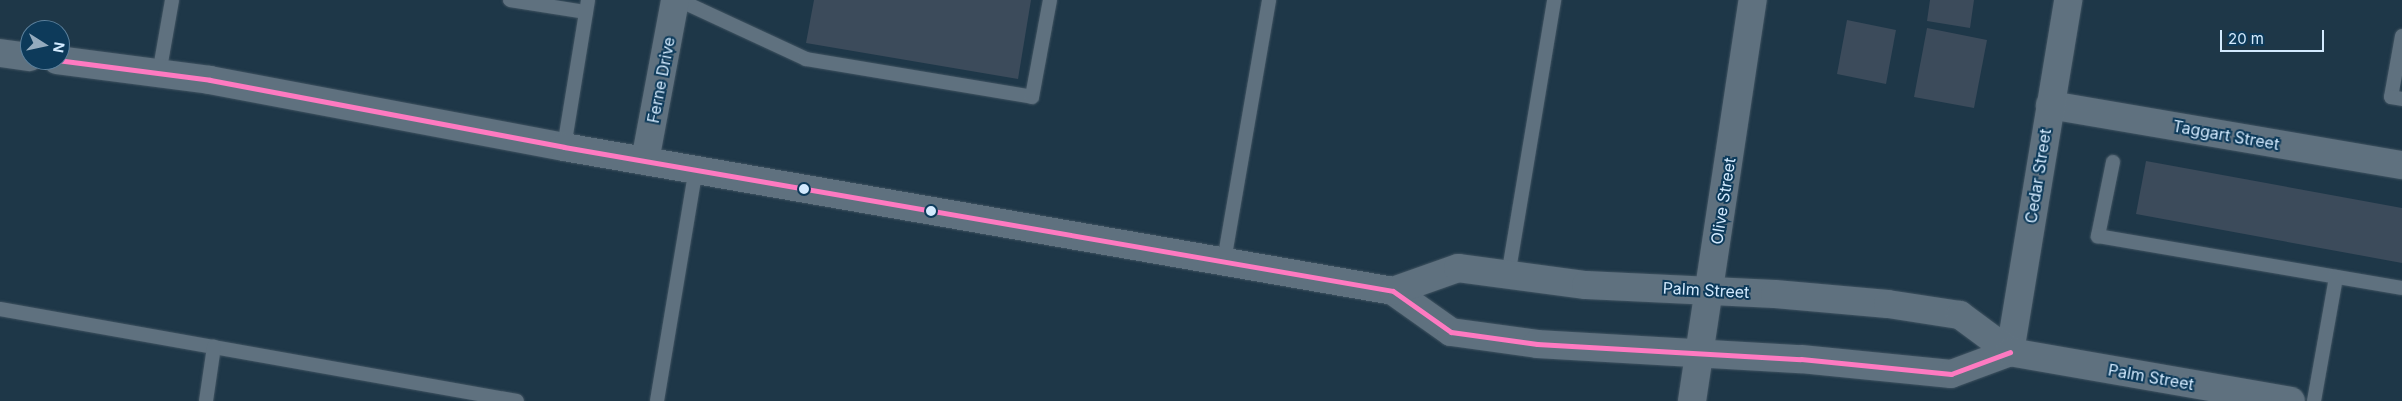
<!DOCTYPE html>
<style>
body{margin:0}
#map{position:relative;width:2402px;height:401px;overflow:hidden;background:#1e3748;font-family:Inter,sans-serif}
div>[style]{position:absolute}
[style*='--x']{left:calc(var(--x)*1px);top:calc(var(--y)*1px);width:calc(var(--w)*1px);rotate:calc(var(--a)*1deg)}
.building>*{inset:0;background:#3c4b5b}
.roads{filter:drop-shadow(0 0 1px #405361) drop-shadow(0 0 1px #405361)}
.lane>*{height:14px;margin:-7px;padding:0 7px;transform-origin:7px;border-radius:7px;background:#5f717f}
.street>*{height:28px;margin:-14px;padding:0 14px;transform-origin:14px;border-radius:14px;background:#5f717f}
.secondary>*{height:28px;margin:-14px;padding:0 14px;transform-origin:14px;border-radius:14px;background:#5f717f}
.bus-1>*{height:5px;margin:-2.5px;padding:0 2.5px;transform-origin:2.5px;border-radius:2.5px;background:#fe7ac1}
.dots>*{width:14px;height:14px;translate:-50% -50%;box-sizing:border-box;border:2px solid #0d3a5a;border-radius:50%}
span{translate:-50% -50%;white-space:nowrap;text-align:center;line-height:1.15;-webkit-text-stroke:4px #0d3a5a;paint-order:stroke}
.street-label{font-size:16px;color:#d3eafe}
.north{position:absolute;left:20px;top:20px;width:50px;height:50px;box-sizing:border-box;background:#0d3a5a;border:1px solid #5c809c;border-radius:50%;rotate:100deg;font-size:14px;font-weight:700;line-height:20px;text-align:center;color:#d3eafe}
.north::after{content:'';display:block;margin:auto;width:18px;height:22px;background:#94abbe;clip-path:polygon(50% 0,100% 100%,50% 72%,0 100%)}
.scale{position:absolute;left:2220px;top:30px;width:104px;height:22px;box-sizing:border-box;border:2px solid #d3eafe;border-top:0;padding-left:6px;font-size:15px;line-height:18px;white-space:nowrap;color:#d3eafe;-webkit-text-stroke:4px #0d3a5a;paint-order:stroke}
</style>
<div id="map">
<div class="building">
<i style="clip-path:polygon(814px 0,1031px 0,1018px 79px,806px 43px)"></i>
<i style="clip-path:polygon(1930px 0,1974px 0,1970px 28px,1927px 21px)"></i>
<i style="clip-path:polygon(1847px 20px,1896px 30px,1886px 84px,1837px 74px)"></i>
<i style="clip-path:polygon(1927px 28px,1987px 40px,1974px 108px,1914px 97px)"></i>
<i style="clip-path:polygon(2146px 161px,2402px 208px,2402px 263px,2136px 214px)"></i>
</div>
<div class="roads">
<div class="lane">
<i style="--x:510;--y:0;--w:77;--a:9"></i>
<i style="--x:679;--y:0;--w:140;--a:24.9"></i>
<i style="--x:806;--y:59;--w:229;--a:9.5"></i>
<i style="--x:1032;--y:97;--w:99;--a:-79.5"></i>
<i style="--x:2402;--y:36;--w:62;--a:100.2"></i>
<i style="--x:2391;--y:97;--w:11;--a:10"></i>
<i style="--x:159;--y:74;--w:75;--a:-80"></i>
<i style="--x:564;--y:147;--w:149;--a:-80.7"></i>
<i style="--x:2113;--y:162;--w:76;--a:101.5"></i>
<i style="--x:2098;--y:236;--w:308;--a:9.7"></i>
<i style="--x:1224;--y:261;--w:265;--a:-80.2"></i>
<i style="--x:1508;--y:276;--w:280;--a:-80.5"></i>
<i style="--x:0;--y:309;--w:525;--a:10.09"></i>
<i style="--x:206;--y:401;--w:55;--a:-81.6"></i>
<i style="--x:657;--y:401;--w:235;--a:-80.5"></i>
<i style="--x:2314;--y:401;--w:126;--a:-79.9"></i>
</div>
<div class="street">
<i style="--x:2050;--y:105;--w:357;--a:9.7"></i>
<i style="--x:645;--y:161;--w:164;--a:-79.4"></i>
<i style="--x:2010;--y:352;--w:357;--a:-80.6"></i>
</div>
<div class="secondary">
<i style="--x:0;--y:53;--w:30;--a:8"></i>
<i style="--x:57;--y:60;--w:154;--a:7.4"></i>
<i style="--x:210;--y:80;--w:360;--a:10.7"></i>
<i style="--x:564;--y:147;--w:841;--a:9.85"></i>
<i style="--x:1393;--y:291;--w:71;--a:35.3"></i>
<i style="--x:1451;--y:332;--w:87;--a:7.9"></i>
<i style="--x:1537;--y:344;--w:264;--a:3.3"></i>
<i style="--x:1801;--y:359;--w:151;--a:5.7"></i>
<i style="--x:1951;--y:374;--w:63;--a:-20.4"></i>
<i style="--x:1393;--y:291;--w:69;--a:-19.5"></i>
<i style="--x:1458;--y:268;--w:129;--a:7.6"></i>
<i style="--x:1586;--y:285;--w:189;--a:2.7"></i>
<i style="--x:1775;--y:294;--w:113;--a:5.1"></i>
<i style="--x:1888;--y:304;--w:73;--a:8.7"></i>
<i style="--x:1960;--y:315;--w:62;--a:36.5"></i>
<i style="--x:2010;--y:352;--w:285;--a:9.9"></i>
<i style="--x:1692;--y:401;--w:406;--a:-81.4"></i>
</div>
</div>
<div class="bus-1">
<i style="--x:57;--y:60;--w:154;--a:7.4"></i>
<i style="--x:210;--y:80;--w:360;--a:10.7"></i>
<i style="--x:564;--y:147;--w:841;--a:9.85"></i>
<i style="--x:1393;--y:291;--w:71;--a:35.3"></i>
<i style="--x:1451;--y:332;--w:87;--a:7.9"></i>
<i style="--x:1537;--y:344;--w:264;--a:3.3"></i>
<i style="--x:1801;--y:359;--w:151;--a:5.7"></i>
<i style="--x:1951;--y:374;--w:63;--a:-20.4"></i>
</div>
<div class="dots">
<i style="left:804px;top:189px;background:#d3eafe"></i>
<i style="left:931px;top:211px;background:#d3eafe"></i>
</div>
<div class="street-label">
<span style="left:661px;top:80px;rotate:-79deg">Ferne Drive</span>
<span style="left:2226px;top:135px;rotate:10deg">Taggart Street</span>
<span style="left:2038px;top:176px;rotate:-81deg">Cedar Street</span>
<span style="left:1723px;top:201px;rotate:-81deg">Olive Street</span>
<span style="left:1706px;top:290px;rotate:3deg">Palm Street</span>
<span style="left:2151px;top:377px;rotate:10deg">Palm Street</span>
</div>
<div class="north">N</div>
<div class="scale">20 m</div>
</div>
